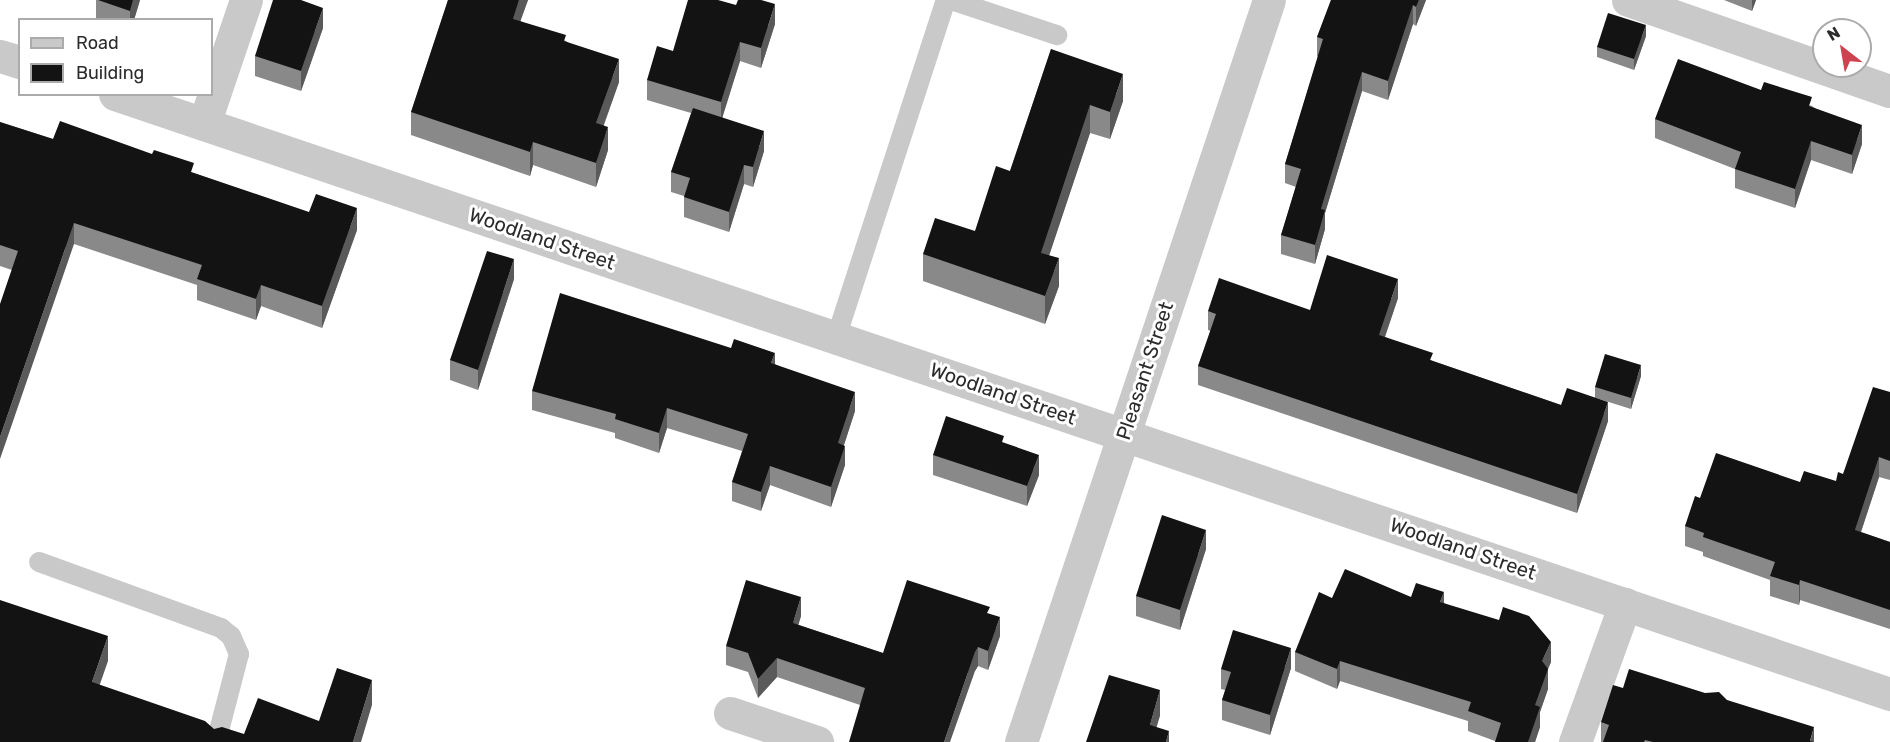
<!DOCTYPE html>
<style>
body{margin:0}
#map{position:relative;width:1890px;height:742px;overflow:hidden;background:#fff;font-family:Rubik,sans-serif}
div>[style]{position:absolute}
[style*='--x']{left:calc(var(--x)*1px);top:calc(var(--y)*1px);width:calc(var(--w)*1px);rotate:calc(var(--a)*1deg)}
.lane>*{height:20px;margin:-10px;padding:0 10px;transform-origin:10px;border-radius:10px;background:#c9c9c9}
.street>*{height:33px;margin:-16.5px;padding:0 16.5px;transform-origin:16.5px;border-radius:16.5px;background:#c9c9c9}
.wall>*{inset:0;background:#898989}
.shaded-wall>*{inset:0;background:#5a5a5a}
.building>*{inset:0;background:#131313}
span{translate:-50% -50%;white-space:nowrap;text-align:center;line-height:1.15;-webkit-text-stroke:6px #fff;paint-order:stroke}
.street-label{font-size:20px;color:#2c2c2c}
.legend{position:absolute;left:18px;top:18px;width:195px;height:78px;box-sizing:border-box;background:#fff;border:2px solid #ababab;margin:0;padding:8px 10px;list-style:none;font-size:18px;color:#2c2c2c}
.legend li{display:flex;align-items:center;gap:12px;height:30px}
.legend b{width:30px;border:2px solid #ababab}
.north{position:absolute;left:1812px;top:18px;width:60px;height:60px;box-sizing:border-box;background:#fff;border:2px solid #ababab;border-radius:50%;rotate:329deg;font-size:16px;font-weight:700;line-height:24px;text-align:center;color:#2c2c2c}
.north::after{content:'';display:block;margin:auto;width:21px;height:27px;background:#cd4350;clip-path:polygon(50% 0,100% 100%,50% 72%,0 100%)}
</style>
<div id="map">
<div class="lane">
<i style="--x:951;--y:0;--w:112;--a:18.3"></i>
<i style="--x:836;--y:338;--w:355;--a:-72"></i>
<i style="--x:39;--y:562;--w:194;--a:19.9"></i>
<i style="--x:221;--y:628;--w:13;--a:39"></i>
<i style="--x:231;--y:636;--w:20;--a:66"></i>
<i style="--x:239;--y:654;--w:91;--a:104.6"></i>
</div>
<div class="street">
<i style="--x:1628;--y:0;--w:277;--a:19.2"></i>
<i style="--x:0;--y:56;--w:21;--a:17"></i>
<i style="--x:115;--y:94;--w:1874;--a:18.68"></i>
<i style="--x:204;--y:124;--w:131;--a:-71.3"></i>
<i style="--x:730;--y:713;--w:92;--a:18.4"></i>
<i style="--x:1021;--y:742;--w:782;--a:-71.52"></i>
<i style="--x:1575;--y:742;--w:147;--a:-70.1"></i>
</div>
<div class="wall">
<i style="clip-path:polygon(96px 0,140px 0,134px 20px,96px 19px)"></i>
<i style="clip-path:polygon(448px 0,528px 0,520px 21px,566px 41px,619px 82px,604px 125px,608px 150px,596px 187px,533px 165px,530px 176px,411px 135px,411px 112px)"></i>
<i style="clip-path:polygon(1331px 0,1426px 0,1416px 26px,1413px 24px,1388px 100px,1362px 91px,1325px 213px,1325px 229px,1315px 264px,1281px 254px,1281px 235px,1296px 187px,1285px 183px,1285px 164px,1318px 57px,1317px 56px,1317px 37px)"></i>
<i style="clip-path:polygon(1724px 0,1756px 0,1752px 11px)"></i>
<i style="clip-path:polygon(775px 24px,761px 68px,740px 61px,722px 117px,764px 151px,753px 187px,744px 184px,729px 232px,684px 217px,684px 196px,671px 192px,671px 172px,691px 113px,647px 100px,647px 80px,673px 51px)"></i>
<i style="clip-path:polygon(323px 28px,301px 91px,255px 76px,255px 56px)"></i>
<i style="clip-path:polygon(1646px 36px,1634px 70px,1597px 57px,1597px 47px)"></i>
<i style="clip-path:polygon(1051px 49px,1123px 101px,1110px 139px,1090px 133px,1049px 255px,1059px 286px,1045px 324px,923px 281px,923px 254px,975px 231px,1010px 171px)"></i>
<i style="clip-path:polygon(1761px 90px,1812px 106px,1862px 144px,1852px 174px,1811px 160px,1795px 208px,1735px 188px,1735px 169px,1655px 138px,1655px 119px)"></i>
<i style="clip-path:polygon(0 122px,53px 139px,194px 173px,357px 230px,322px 328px,261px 306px,256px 320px,197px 300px,197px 285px,74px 244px,12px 270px,0 266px)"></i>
<i style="clip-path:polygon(514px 279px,478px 390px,450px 380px,450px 360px)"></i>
<i style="clip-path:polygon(1398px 298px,1385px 337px,1433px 361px,1561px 405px,1595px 398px,1595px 387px,1641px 376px,1631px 409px,1596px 398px,1608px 421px,1577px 513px,1198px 385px,1198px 366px,1211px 331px,1208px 330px,1208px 311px,1310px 310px)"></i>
<i style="clip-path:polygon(775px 364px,855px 411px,844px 445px,845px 465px,831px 507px,770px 485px,761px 511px,732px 501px,732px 482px,742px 451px,667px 428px,659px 453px,615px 438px,615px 433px,532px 410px,532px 391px)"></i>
<i style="clip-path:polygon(1890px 392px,1890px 480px,1879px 477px,1861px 532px,1890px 542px,1890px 629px,1800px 600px,1799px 605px,1770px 596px,1770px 580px,1703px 556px,1703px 552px,1685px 546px,1685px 526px,1700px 498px,1800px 482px,1836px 481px,1843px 474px)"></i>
<i style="clip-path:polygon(1004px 443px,1039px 475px,1027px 506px,933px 475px,933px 455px)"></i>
<i style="clip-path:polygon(1206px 549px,1180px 630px,1136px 616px,1136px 596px)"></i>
<i style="clip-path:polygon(1411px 597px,1444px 603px,1551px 662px,1548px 669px,1548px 689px,1540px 712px,1540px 727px,1535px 742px,1495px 742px,1495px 741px,1468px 731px,1468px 721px,1340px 681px,1337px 689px,1295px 671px,1295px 652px,1332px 598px)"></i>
<i style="clip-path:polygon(990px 614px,1000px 636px,988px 670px,978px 666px,975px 671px,860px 705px,777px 677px,758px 698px,748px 672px,726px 665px,726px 646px,801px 616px,798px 625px,883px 653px)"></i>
<i style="clip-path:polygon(1291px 668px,1270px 735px,1222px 720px,1222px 700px,1225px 690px,1221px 689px,1221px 669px)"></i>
<i style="clip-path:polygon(1623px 688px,1727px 700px,1814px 742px,1601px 742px,1601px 722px)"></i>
</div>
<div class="shaded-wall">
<i style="clip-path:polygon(133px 0,140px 0,134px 20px,130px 20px,130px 11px)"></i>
<i style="clip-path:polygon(519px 0,528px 0,513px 42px,513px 19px)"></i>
<i style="clip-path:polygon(1419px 0,1426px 0,1416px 26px,1416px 7px)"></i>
<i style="clip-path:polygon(1752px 0,1756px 0,1752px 11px)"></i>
<i style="clip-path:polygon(775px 4px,775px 24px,761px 68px,761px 48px)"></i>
<i style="clip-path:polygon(1413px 5px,1413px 24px,1388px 100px,1388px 81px)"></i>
<i style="clip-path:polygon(323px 8px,323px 28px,301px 91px,301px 71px)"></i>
<i style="clip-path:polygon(1646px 25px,1646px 36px,1634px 70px,1634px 59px)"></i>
<i style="clip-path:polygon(740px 42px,740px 61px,721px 122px,721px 102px)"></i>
<i style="clip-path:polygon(619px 59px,619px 82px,596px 146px,596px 123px)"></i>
<i style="clip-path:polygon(1362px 72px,1362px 91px,1325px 213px,1325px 229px,1315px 264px,1315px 245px,1321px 209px)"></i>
<i style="clip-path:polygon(1123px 74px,1123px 101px,1110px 139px,1110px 112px)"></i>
<i style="clip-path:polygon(1090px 105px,1090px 133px,1041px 280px,1041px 253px)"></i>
<i style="clip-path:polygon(1862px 125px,1862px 144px,1852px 174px,1852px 155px)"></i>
<i style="clip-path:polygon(608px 127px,608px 150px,596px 187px,596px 163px)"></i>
<i style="clip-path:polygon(764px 131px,764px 151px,753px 187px,753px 167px)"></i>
<i style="clip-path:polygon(1811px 141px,1811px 160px,1795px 208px,1795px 189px)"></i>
<i style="clip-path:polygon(533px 142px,533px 165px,530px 176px,530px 152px)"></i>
<i style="clip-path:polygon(744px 165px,744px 184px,729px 232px,729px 212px)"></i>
<i style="clip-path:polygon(357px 208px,357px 230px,322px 328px,322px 306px)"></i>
<i style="clip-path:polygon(74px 223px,74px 244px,0 459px,0 437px)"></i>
<i style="clip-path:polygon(1059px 258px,1059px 286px,1045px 324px,1045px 296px)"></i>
<i style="clip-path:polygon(514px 259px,514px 279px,478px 390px,478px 370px)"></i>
<i style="clip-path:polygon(1398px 279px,1398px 298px,1379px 354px,1379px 335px)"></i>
<i style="clip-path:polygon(261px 285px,261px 306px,256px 320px,256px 299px)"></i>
<i style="clip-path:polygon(775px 353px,775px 372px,771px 363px)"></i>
<i style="clip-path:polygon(1641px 365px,1641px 376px,1631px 409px,1631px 398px)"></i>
<i style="clip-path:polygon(855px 392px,855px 411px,838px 463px,838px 443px)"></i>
<i style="clip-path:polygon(1608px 402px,1608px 421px,1577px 513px,1577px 494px)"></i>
<i style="clip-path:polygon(667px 408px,667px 428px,659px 453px,659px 433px)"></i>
<i style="clip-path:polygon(845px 446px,845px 465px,831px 507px,831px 487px)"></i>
<i style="clip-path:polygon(1039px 455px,1039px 475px,1027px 506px,1027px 486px)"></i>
<i style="clip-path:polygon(1879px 457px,1879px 477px,1855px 550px,1855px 530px)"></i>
<i style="clip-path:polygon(770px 466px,770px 485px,761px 511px,761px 492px)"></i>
<i style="clip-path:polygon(1206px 530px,1206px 549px,1180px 630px,1180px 610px)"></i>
<i style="clip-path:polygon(1800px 580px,1800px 600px,1799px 605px,1799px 585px)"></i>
<i style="clip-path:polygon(1444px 592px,1444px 612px,1440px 602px)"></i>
<i style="clip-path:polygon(801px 597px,801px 616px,793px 643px,793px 623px)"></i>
<i style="clip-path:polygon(1000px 617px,1000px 636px,988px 670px,988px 651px)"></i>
<i style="clip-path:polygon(108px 636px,108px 661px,92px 707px,92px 682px)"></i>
<i style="clip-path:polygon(1551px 642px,1551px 662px,1548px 669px,1548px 689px,1540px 712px,1540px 727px,1535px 742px,1528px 742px,1542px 661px)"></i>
<i style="clip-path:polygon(978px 647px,978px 666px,975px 671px,950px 742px,944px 742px,975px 652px)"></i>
<i style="clip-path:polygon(1291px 648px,1291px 668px,1270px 735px,1270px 715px)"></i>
<i style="clip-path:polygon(777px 658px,777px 677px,758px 698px,758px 679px)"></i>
<i style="clip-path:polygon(1340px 661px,1340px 681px,1337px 689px,1337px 669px)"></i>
<i style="clip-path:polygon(372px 680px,372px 705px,361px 742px,353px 742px)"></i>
<i style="clip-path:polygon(1160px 690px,1160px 716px,1152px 742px,1150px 725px)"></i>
<i style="clip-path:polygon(1814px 727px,1814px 742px,1810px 742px)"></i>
<i style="clip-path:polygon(1169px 731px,1169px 742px,1166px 742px)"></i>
</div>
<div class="building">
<i style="clip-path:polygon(98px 0,133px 0,130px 11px)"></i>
<i style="clip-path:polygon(273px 0,301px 0,323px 8px,301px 71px,255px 56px)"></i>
<i style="clip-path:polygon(448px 0,519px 0,513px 19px,566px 35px,564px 41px,619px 59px,596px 123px,608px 127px,596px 163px,533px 142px,530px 152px,411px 112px)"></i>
<i style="clip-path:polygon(688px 0,718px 0,736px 5px,738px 0,761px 0,775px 4px,761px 48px,740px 42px,721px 102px,647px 80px,657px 46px,673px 51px)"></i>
<i style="clip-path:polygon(1331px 0,1419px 0,1416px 7px,1413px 5px,1388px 81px,1362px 72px,1321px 209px,1325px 210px,1315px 245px,1281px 235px,1301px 169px,1285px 164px,1323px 39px,1317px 37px)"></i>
<i style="clip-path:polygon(1608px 13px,1646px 25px,1634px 59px,1597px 47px)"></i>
<i style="clip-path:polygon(1051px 49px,1123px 74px,1110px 112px,1090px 105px,1041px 253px,1059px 258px,1045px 296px,923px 254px,935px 218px,975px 231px,996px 166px,1010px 171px)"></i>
<i style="clip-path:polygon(1678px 59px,1761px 90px,1764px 82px,1812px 97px,1809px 106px,1862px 125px,1852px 155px,1811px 141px,1795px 189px,1735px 169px,1741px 152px,1655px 119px)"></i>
<i style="clip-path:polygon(693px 108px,764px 131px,753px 167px,744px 165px,729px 212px,684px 197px,690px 178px,671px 172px)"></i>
<i style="clip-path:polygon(60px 121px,152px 154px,154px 150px,194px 163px,191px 172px,309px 212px,316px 194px,357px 208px,322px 306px,261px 285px,256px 299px,197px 279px,202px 265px,74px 223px,0 437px,0 304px,18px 251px,0 245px,0 122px,53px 139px)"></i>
<i style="clip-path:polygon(487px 251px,514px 259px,478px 370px,450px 360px)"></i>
<i style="clip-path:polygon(1327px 255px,1398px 279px,1379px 335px,1433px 353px,1430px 360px,1561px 405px,1567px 388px,1608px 402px,1577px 494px,1198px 366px,1216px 314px,1208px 311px,1219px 278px,1310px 310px)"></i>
<i style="clip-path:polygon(560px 293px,731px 348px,734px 339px,775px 353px,771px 363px,855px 392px,838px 443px,845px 446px,831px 487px,770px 466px,761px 492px,732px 482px,748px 434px,667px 408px,659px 433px,615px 419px,616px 414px,532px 391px)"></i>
<i style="clip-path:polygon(1605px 354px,1641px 365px,1631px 398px,1595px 387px)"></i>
<i style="clip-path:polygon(1873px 387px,1890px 392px,1890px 461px,1879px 457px,1855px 530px,1890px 542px,1890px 610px,1800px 580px,1799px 585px,1770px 576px,1775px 562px,1703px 537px,1704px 533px,1685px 526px,1695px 496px,1700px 498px,1716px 453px,1800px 482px,1804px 471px,1836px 481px,1838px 472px,1843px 474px)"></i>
<i style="clip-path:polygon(946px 416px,1004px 436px,1002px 442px,1039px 455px,1027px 486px,933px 455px)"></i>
<i style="clip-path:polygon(1162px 515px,1206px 530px,1180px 610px,1136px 596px)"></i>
<i style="clip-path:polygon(1345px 569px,1411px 597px,1416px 583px,1444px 592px,1440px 602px,1499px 620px,1503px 607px,1529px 616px,1551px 642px,1542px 661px,1548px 669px,1535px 705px,1540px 707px,1528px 742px,1495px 742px,1501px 723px,1468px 711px,1471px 702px,1340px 661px,1337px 669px,1295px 652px,1319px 592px,1332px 598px)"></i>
<i style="clip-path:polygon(746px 580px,801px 597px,793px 623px,883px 653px,907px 580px,990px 607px,987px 613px,1000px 617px,988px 651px,978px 647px,975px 652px,944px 742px,849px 742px,865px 688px,777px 658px,758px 679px,748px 653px,726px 646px)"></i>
<i style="clip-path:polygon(0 600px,108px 636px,92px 682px,205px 721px,214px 729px,222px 727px,244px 734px,258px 698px,319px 721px,337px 668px,372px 680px,353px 742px,0 742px)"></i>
<i style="clip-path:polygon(1233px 630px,1291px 648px,1270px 715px,1222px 700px,1231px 672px,1221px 669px)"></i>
<i style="clip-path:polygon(1629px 669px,1705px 693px,1719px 692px,1727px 700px,1814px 727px,1810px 741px,1813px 742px,1653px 742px,1645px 740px,1644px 742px,1603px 742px,1609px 725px,1601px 722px,1613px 685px,1623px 688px)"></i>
<i style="clip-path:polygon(1109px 675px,1160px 690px,1150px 725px,1169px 731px,1166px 742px,1086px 742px)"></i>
</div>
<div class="street-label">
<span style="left:542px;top:239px;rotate:19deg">Woodland Street</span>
<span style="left:1145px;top:371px;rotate:-72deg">Pleasant Street</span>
<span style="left:1003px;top:394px;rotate:19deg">Woodland Street</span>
<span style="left:1463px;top:549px;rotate:19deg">Woodland Street</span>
</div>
<ul class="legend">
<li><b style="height:8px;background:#c9c9c9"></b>Road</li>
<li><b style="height:16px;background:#131313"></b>Building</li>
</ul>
<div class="north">N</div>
</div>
